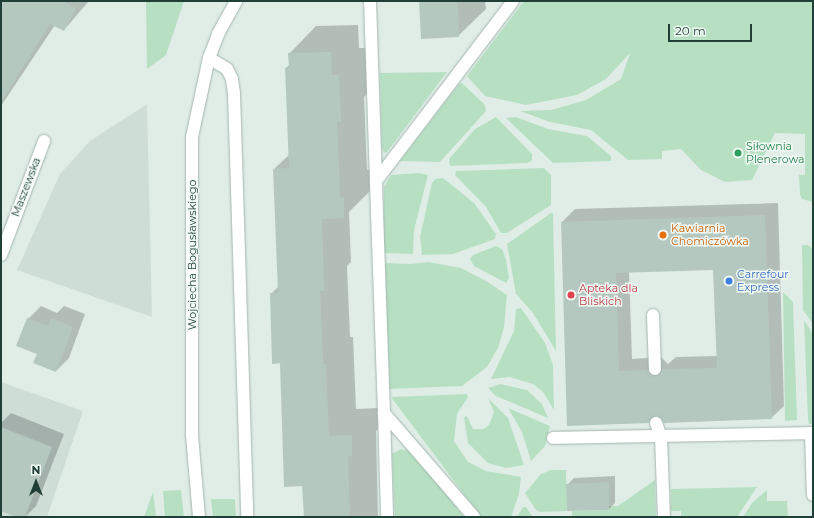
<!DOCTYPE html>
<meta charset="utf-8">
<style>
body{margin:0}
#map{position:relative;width:814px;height:518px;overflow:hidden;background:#e0ede7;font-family:Montserrat,sans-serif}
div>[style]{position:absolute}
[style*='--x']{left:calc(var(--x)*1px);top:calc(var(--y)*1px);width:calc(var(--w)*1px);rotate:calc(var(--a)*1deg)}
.built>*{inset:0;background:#ceddd6}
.green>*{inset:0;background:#b7e0c3}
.shadow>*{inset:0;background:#0003}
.building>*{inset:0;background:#b5c8c0}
.roads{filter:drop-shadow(0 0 1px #a2b5af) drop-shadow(0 0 1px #a2b5af)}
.lane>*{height:12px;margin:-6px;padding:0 6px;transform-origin:6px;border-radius:6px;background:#fff}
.street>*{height:12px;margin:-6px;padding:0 6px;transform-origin:6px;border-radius:6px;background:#fff}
.dots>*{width:11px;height:11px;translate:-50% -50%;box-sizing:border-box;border:2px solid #f1f9f5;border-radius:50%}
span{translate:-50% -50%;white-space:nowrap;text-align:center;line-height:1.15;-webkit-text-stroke:3px #f1f9f5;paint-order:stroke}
.leisure-label{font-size:11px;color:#27864d}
.left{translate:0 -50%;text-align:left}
.street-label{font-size:11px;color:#1f3f37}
.food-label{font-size:11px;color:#c56008}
.shop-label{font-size:11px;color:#366cbe}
.health-label{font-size:11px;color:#be3a42}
.frame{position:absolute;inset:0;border:2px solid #1f3f37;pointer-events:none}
.north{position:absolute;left:16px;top:462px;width:40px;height:40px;-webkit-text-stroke:3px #f1f9f5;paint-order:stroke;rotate:0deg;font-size:11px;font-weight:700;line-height:16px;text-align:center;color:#1f3f37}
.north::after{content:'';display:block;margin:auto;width:14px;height:18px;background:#1f3f37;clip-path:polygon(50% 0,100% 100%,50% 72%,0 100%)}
.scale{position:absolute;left:668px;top:24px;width:84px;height:18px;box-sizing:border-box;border:2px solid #1f3f37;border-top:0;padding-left:5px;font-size:12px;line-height:14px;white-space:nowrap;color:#1f3f37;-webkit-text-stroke:3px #f1f9f5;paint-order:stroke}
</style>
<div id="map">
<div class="built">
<i style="clip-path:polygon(147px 104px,152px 317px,17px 270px,60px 174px,90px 141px)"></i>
<i style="clip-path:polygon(1px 382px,83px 411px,47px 517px,1px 517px)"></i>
</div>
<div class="green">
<i style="clip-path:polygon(146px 1px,184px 1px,166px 55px,147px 69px)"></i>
<i style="clip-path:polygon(524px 1px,813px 1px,813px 202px,802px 199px,800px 195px,799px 175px,805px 175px,805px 134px,775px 133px,752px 180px,725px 182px,701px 170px,681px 149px,662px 151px,662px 159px,628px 160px,591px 130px,550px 122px,520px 111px,551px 110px,586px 100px,621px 79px,630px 53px,606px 79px,577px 95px,526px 105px,485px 96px,467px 76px)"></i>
<i style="clip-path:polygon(447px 72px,387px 152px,384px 153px,382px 148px,380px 73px)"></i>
<i style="clip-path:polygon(462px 83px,485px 105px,486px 111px,440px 162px,400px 161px,459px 84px)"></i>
<i style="clip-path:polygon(496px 117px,532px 154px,532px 160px,528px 163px,450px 166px,449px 159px,475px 129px)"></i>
<i style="clip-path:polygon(516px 117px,548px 129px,587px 136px,611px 156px,611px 161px,553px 163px,506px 118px)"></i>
<i style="clip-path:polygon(544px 168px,551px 175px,551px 205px,507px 233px,501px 233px,486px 207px,455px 175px,456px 171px)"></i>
<i style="clip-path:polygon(419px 173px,428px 175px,414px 230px,413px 254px,384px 253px,384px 187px,391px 175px)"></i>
<i style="clip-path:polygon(443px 178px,474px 203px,496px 234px,495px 239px,453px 254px,422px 255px,420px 237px,432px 183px,435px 179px)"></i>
<i style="clip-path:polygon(551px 213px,553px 213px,556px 351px,533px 313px,516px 294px,507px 244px)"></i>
<i style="clip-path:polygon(802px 245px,808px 245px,813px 249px,813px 324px,803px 310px)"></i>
<i style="clip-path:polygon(496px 246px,502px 249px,506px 259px,509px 278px,506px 283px,474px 266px,470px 259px,473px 255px)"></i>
<i style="clip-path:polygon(428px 262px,461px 268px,486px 281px,507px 295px,504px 327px,498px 348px,487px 367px,462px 386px,390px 389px,384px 263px,410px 264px)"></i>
<i style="clip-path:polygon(783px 292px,793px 302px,797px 420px,785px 421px)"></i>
<i style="clip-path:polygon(521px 308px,545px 343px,553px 365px,554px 410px,543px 392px,533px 384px,510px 377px,491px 379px,514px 331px,516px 309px)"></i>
<i style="clip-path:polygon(804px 320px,813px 334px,813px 424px,809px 424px,808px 420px)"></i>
<i style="clip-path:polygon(500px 384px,527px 390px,542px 404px,548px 418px,496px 396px,488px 388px)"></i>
<i style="clip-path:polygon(467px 394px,468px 397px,457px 414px,454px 441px,468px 462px,486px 471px,521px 477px,519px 494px,511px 517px,481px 517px,391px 397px)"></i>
<i style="clip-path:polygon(488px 398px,508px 418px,524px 465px,506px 468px,488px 463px,468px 443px,464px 417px,467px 416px,473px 429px,484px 429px,489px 425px,494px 412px)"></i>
<i style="clip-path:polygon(508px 408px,550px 426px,545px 446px,531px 461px,522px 432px)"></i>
<i style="clip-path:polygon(401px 449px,412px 451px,464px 517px,395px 517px,392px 454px)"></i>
<i style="clip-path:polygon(551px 470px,566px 470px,567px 511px,540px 512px,536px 510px,525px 493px,541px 474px)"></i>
<i style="clip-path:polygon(655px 480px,656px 517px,572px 517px,572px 511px,609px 510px,609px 506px,618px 506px)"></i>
<i style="clip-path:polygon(757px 487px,737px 517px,681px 517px,681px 511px,671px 511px,671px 489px)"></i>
<i style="clip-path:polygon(181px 490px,184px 517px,165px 517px,163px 491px)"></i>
<i style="clip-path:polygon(767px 490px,767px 501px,787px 501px,788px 517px,743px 517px,752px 503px)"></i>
<i style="clip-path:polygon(153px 492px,156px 517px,144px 517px)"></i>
<i style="clip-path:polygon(211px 499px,235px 499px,236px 517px,213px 517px)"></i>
<i style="clip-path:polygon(523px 507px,526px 507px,533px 517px,517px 517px)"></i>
</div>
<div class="shadow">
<i style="clip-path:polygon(1px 1px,89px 1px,64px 30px,55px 25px,1px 106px)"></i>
<i style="clip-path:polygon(420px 1px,485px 1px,486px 9px,458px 36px)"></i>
<i style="clip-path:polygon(358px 25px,359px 48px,366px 48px,368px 93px,364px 97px,367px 170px,371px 170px,371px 190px,349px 212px,351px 262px,347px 266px,350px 337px,353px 337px,356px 409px,379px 408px,379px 428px,376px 431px,378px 517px,305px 517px,303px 485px,280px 362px,271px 294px,279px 286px,274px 169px,290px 154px,286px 68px,290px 64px,289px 54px,316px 26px)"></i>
<i style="clip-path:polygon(evenodd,778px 203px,784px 406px,771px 418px,657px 414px,648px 422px,568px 425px,562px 222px,575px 209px,778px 203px,714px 269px,717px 356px,676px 357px,668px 364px,661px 357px,632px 359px,629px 271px,714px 269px)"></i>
<i style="clip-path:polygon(41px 306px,57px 313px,64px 306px,85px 314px,69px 358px,56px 371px,38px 353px,28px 319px)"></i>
<i style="clip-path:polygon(11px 413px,64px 434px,36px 506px,25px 517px,1px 510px,1px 423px)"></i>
<i style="clip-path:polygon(615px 476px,615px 503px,609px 509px,567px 485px,574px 478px)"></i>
</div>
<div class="building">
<i style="clip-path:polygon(1px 1px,63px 1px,76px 9px,64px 31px,50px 24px,1px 102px)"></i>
<i style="clip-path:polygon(419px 1px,458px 1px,459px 37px,421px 39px)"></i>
<i style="clip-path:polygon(331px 52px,332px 75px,339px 75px,341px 122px,337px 122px,340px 197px,344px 197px,344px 218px,322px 219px,324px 291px,320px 291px,323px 364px,326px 364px,329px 436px,352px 435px,352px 456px,348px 456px,350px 517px,304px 517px,302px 486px,284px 487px,280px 363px,272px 364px,270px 293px,278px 293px,273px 169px,289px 168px,285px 68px,289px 67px,288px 53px)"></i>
<i style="clip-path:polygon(evenodd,765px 215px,772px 419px,664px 423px,657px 416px,651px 418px,649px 423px,567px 426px,561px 222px,765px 215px,713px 270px,717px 368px,662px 369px,659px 375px,655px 376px,648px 370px,619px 371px,616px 273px,713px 270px)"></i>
<i style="clip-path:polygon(27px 318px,48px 326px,51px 318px,73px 327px,56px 372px,33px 363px,37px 354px,16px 346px)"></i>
<i style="clip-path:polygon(1px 427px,52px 447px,25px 517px,16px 517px,1px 511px)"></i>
<i style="clip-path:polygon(609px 482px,609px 510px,567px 511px,566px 484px)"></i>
</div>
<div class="roads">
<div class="lane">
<i style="--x:653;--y:315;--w:54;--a:87.9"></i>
<i style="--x:656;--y:423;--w:15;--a:70"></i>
</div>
<div class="street">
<i style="--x:370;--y:1;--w:180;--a:88.1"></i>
<i style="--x:209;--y:58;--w:21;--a:31"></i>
<i style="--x:227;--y:69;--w:11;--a:63"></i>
<i style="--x:232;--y:79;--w:15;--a:82"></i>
<i style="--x:234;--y:94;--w:423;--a:88.2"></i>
<i style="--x:1;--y:255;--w:122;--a:-69.3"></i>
<i style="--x:384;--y:413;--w:104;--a:88.3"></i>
<i style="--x:811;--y:433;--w:62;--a:88.2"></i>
<i style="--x:661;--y:437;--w:80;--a:87.9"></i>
<i style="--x:553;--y:438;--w:260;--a:-1.1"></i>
<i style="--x:199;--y:517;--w:82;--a:-94.9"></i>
<i style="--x:192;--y:435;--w:298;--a:-90"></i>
<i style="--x:192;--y:137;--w:81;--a:-77.9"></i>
<i style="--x:209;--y:58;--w:26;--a:-69"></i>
<i style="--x:218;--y:34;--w:38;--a:-61"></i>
<i style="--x:474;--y:517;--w:138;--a:-130.9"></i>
<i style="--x:384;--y:413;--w:232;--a:-92"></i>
<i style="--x:376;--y:181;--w:226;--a:-52.7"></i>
</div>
</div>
<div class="dots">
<i style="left:738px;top:153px;background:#2e9e5b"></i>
<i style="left:663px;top:235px;background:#e8710a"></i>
<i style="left:729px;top:281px;background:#3f7fe0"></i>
<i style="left:571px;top:295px;background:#e0444e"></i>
</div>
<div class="leisure-label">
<span class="left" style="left:746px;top:153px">Siłownia<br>Plenerowa</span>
</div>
<div class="street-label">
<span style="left:26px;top:187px;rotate:-69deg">Maszewska</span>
<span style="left:192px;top:255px;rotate:-90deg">Wojciecha Bogusławskiego</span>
</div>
<div class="food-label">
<span class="left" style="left:671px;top:235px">Kawiarnia<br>Chomiczówka</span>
</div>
<div class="shop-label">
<span class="left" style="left:737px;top:281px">Carrefour<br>Express</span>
</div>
<div class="health-label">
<span class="left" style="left:579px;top:295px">Apteka dla<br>Bliskich</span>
</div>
<div class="frame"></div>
<div class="north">N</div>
<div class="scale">20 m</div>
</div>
